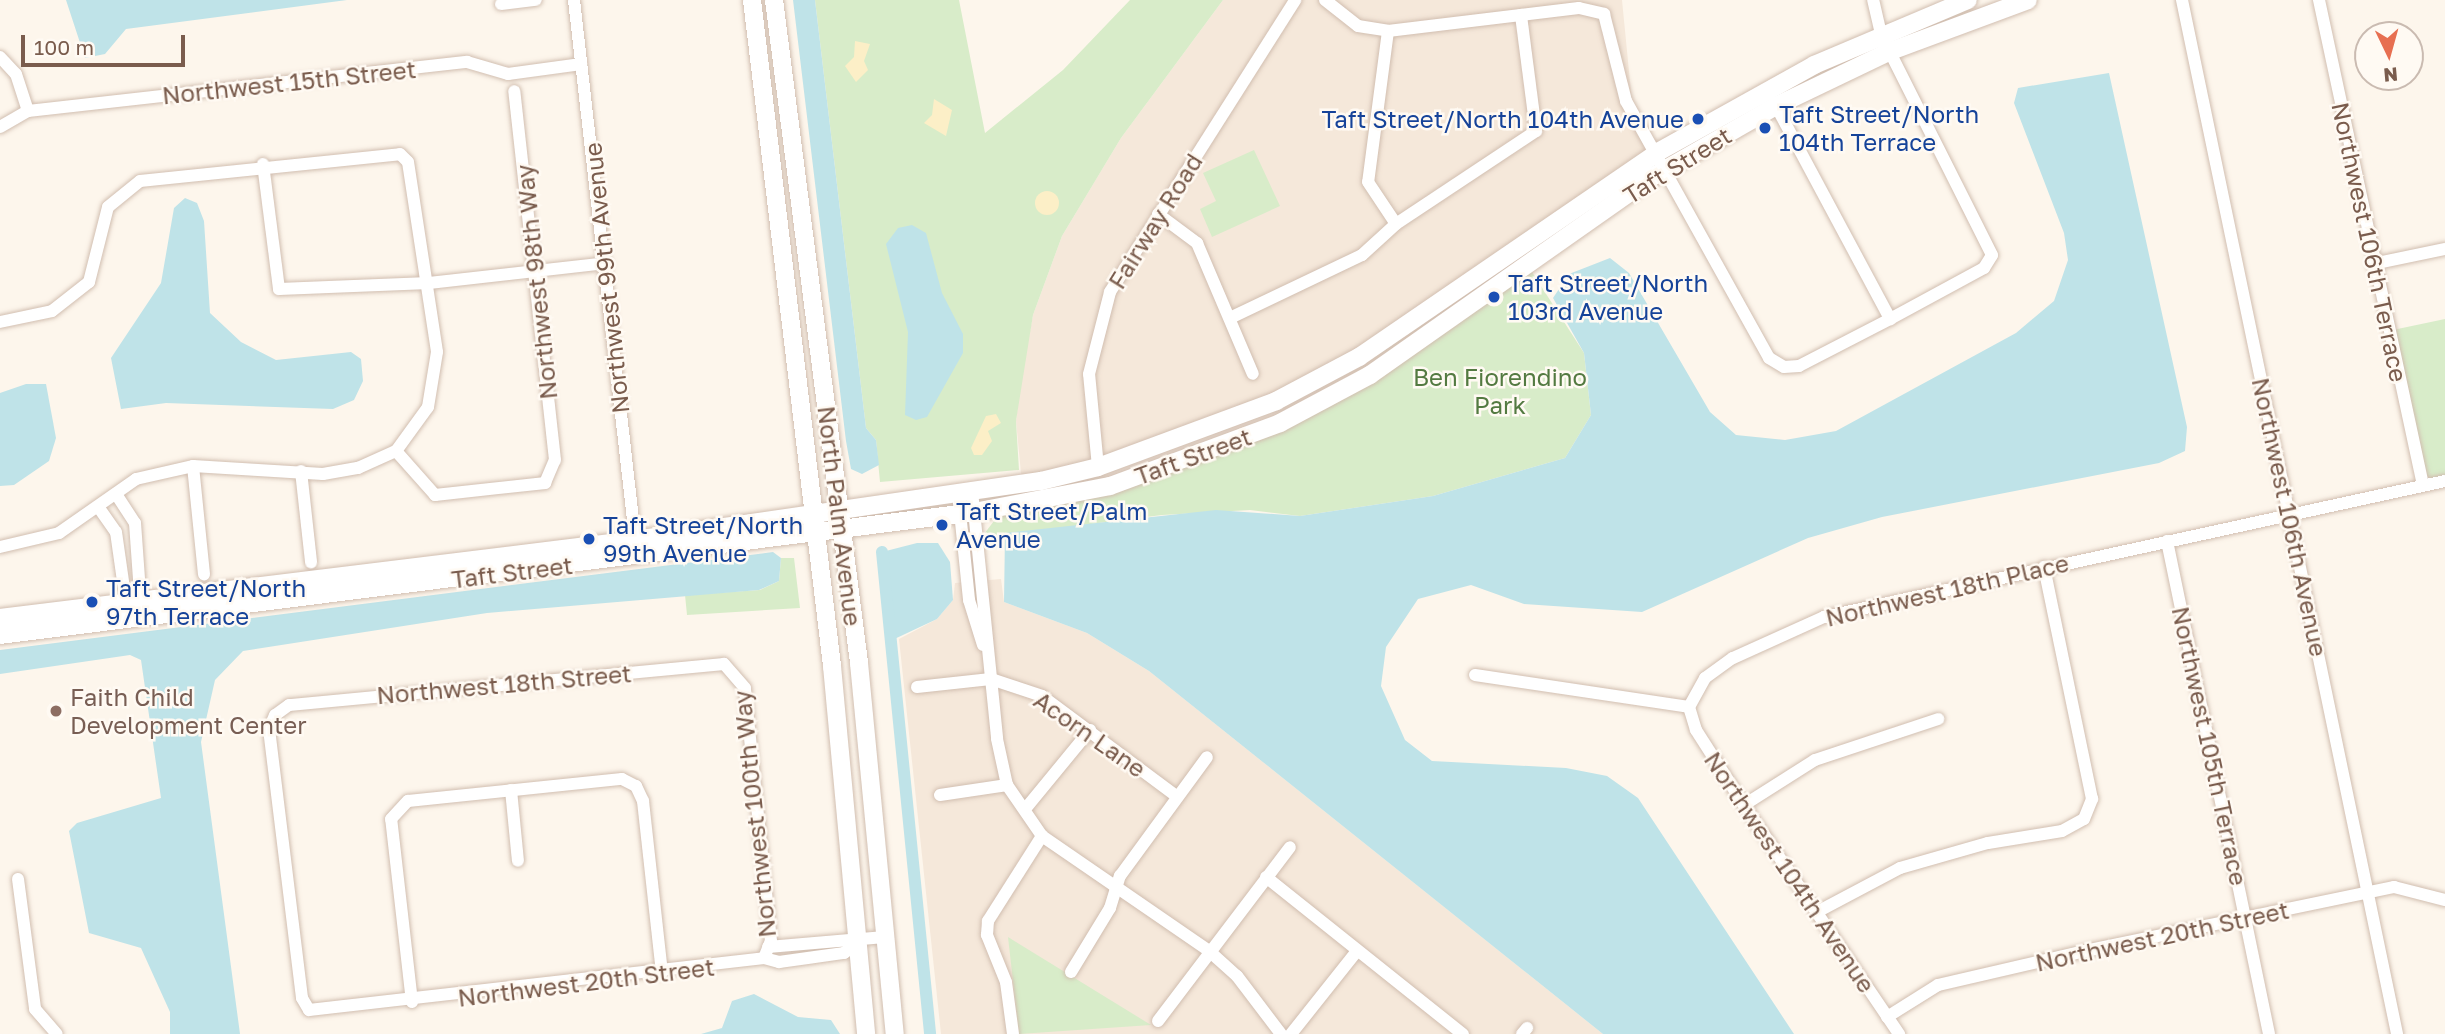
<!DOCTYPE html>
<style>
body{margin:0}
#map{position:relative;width:2445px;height:1034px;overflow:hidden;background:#fdf6ec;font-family:"Golos Text",sans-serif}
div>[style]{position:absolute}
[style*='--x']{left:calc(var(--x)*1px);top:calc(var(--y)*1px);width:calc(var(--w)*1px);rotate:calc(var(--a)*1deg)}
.residential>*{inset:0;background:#f5e8da}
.green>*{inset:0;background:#d8ecc9}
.sand>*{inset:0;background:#fcefc7}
.round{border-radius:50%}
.water>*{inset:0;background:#bfe3e8}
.canal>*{height:12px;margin:-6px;padding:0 6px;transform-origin:6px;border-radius:6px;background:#bfe3e8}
.roads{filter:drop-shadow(0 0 2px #d1beb0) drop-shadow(0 0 2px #d1beb0)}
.street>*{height:12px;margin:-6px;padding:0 6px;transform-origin:6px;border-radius:6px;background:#fff}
.secondary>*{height:18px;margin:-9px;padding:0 9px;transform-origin:9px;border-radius:9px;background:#fff}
.dots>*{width:19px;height:19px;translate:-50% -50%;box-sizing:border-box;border:4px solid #fffaf3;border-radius:50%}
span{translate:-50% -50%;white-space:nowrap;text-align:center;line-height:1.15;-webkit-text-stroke:5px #fffaf3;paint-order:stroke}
.street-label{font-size:24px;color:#7a5c4d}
.transit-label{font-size:24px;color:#164399}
.left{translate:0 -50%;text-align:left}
.right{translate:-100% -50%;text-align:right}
.park-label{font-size:24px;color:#537a41}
.education-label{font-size:24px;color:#785e54}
.north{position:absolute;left:2354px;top:21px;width:70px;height:70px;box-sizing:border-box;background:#fffaf3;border:2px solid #cabbb1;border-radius:50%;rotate:175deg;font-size:19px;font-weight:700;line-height:28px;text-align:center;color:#7a5c4d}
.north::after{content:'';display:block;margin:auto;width:24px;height:32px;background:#e76f51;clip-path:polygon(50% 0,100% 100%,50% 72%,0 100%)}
.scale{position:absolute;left:21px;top:35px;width:164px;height:32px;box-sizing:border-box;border:4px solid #7a5c4d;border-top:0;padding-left:9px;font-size:21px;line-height:24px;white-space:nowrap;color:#7a5c4d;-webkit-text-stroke:5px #fffaf3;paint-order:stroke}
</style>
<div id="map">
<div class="residential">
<i style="clip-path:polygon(1223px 0,1622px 0,1633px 112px,1658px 152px,1359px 357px,1188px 438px,1022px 484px,1016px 421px,1021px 378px,1033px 315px,1062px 236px,1121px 138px)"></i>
<i style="clip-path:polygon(1001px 579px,1004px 602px,1087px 633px,1149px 671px,1603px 1034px,941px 1034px,899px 639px,937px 619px,953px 600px,955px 583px)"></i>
</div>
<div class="green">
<i style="clip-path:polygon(815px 0,959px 0,985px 133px,1063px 70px,1130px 0,1223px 0,1121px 138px,1062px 236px,1033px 315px,1016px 421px,1019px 470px,880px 482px,876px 440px,866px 428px)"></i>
<i style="clip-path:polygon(1254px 150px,1280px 206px,1212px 237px,1200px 209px,1216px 201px,1203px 173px)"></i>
<i style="clip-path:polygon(1532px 272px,1584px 353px,1591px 415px,1565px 458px,1433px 496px,1300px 516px,1250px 510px,1162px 515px,981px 538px,997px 517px,1112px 493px,1272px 433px)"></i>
<i style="clip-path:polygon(2445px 319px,2445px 481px,2423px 484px,2388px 331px)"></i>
<i style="clip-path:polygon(781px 558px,794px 558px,800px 608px,687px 615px,685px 595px,760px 590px,779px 581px)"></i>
<i style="clip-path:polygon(1008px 937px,1151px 1025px,1019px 1034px)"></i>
</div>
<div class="sand">
<i style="clip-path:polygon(855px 41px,870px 44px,864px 61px,868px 70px,856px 82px,845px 66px,854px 57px)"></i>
<i style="clip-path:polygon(934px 99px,952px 110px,946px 136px,924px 123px,932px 115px)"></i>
<i class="round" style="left:1035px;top:191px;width:24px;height:24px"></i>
<i style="clip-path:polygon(996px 414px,1001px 423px,988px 431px,992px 441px,982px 455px,974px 455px,971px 448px,986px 416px)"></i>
</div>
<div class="water">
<i style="clip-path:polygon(66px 0,347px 0,126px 29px,105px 54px,85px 58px)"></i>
<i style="clip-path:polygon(793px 0,815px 0,866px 428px,876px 440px,879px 465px,862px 474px,851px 469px,846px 441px)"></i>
<i style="clip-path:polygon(2109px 73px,2187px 427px,2185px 451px,2159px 463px,1882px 517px,1808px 538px,1642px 612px,1524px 604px,1471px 585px,1418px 599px,1386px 647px,1381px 686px,1405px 740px,1432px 761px,1566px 768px,1607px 776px,1638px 798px,1794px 1034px,1603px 1034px,1149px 671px,1087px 633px,1004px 602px,1005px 533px,1216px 510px,1300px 516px,1433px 496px,1565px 458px,1591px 415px,1584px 353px,1553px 298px,1569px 274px,1610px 258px,1629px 273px,1710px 412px,1736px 435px,1785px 440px,1836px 431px,2016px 333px,2054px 301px,2068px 260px,2064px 233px,2014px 103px,2018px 88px)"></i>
<i style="clip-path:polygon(185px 198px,197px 203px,204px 221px,210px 313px,241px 342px,276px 360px,351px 352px,361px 359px,363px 381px,354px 400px,333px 409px,166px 403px,121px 409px,111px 358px,161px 283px,174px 208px)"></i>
<i style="clip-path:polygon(912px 225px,926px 233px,942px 293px,963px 334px,963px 353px,927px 417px,916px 420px,905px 415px,908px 332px,886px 244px,898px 228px)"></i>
<i style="clip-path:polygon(26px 384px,46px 384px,56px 438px,49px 461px,14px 485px,0 486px,0 393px)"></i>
<i style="clip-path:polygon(917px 543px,938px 543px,950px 562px,953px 600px,937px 619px,888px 642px,882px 552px)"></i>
<i style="clip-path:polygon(773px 552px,781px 558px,779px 581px,759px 590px,487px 613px,243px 651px,215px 680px,201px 742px,240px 1034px,170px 1034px,170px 1012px,141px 948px,89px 933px,69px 831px,77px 823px,161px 798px,141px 660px,130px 655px,0 674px,0 650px)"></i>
<i style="clip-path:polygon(754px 994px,798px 1017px,831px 1020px,840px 1034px,701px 1034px,722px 1028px,732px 1001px)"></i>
</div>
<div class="canal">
<i style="--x:882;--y:552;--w:484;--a:84.3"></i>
</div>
<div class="roads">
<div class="street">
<i style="--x:574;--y:0;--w:550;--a:83.52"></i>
<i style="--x:1325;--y:0;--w:42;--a:38.2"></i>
<i style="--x:1358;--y:26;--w:30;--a:9"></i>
<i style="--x:1388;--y:31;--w:192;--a:-6.9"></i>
<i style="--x:1579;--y:8;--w:26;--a:13"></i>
<i style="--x:1604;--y:14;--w:90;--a:75.8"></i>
<i style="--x:1626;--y:101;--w:294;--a:60.9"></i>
<i style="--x:1769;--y:358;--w:17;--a:31"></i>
<i style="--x:1784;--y:367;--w:15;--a:-4"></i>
<i style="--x:1799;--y:366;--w:102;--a:-27.3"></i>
<i style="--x:1890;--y:319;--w:107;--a:-28.5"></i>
<i style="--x:1984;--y:268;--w:15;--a:-58"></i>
<i style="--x:1992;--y:255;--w:247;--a:-116.7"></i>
<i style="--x:1881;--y:34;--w:35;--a:-103"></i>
<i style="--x:2182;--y:0;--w:1056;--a:78.25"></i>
<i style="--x:2319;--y:0;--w:495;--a:77.9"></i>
<i style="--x:501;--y:4;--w:35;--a:-7"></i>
<i style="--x:1388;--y:31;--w:152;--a:97.5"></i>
<i style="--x:1368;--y:182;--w:50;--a:56.3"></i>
<i style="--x:0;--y:57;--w:23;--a:47"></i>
<i style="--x:16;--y:74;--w:39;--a:72"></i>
<i style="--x:1776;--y:106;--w:242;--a:61.8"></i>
<i style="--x:0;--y:127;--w:32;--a:-30"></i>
<i style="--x:28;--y:111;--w:442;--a:-6.4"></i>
<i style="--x:467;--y:62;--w:43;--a:16.3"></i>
<i style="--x:508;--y:74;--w:74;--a:-7.8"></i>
<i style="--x:263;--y:164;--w:126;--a:82.7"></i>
<i style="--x:279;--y:289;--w:150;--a:-2.3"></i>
<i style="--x:429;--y:283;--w:178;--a:-6.4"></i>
<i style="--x:1158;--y:214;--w:49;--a:36.6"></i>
<i style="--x:1197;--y:243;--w:142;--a:66.9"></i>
<i style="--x:2373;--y:264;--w:74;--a:-11.8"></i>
<i style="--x:1230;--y:318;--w:146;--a:-25.5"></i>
<i style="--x:1362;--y:255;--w:46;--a:-42.4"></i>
<i style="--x:1396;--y:224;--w:168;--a:-33.6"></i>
<i style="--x:1536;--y:131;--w:117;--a:-97.4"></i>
<i style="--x:0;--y:322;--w:53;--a:-11.9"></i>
<i style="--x:52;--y:311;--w:47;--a:-38.1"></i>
<i style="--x:89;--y:282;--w:77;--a:-75.8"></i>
<i style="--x:108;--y:207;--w:41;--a:-39.1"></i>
<i style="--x:140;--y:181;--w:261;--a:-5.9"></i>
<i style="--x:400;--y:154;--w:11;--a:45"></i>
<i style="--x:408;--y:162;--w:192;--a:81.3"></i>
<i style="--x:437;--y:352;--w:56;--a:99.3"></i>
<i style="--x:428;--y:407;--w:54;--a:126"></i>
<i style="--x:193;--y:466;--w:109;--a:84.2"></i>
<i style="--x:1098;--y:467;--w:93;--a:-95.5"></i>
<i style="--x:1089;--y:374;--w:85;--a:-75.6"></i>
<i style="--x:1110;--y:292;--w:346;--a:-57.6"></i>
<i style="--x:301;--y:471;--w:92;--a:83.7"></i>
<i style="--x:972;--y:491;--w:249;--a:84.2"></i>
<i style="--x:997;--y:739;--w:47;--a:77.7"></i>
<i style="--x:1007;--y:785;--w:62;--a:55.5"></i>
<i style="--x:1042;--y:836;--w:201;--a:34.5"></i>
<i style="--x:1208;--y:950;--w:39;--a:42"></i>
<i style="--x:1237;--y:976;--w:73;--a:52.8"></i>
<i style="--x:958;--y:493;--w:108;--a:84.1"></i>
<i style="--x:969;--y:600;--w:47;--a:72.7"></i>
<i style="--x:116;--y:494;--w:35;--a:57"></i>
<i style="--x:135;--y:523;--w:84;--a:85.9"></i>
<i style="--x:99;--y:508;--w:29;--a:55"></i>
<i style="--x:116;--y:532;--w:78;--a:81.9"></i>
<i style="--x:2167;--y:541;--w:503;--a:78.31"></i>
<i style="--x:0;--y:547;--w:61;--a:-13.3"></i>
<i style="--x:59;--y:533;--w:94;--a:-35"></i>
<i style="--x:136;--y:479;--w:58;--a:-12.8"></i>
<i style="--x:193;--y:466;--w:130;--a:3.5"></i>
<i style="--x:323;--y:474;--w:36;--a:-10"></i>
<i style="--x:358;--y:468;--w:42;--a:-24.1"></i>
<i style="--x:396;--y:451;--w:59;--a:48.4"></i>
<i style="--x:435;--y:495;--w:111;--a:-6.2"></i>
<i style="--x:545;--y:483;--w:25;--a:-67"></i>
<i style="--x:555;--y:460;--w:371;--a:-96.3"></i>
<i style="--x:1475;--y:675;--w:216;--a:8.5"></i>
<i style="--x:1689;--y:707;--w:33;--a:-61"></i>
<i style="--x:1705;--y:678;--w:34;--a:-36"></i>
<i style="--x:1733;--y:658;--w:100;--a:-24.3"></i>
<i style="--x:1824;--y:617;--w:636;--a:-12.35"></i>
<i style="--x:917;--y:687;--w:74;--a:-6.2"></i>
<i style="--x:991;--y:679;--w:54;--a:18.4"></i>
<i style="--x:1042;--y:696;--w:167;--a:36.7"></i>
<i style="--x:1689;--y:707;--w:24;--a:73"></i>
<i style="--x:1696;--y:730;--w:89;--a:57.4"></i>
<i style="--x:1744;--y:805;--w:277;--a:55.9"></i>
<i style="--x:511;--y:790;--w:71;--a:84.4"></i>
<i style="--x:940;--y:795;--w:68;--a:-8.5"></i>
<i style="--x:1744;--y:805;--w:84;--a:-32.4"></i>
<i style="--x:1815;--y:760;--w:130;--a:-18.4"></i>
<i style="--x:1026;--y:808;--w:101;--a:-50.6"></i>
<i style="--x:1266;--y:877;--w:252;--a:38.6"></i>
<i style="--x:18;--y:879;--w:131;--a:82.5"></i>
<i style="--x:35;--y:1009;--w:33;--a:49"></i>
<i style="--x:1817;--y:912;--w:94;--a:-27.9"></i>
<i style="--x:1900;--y:868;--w:91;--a:-15.9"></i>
<i style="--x:1988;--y:843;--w:75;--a:-9.2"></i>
<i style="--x:2062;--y:831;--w:25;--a:-29"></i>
<i style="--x:2084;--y:819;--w:22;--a:-68"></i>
<i style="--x:2092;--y:799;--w:237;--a:-101.7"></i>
<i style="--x:768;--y:947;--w:117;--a:-4.9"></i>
<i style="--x:764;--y:958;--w:18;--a:-68"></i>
<i style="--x:771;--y:941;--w:254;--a:-95.9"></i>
<i style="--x:745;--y:688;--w:32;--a:-131"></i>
<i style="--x:724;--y:664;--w:437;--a:174.6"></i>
<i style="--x:289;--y:705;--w:17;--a:144"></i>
<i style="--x:275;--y:715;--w:15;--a:113"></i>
<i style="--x:269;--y:729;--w:271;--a:83"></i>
<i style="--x:302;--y:998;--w:14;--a:60"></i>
<i style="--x:309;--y:1010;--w:458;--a:-6.5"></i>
<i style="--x:764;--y:958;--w:16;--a:15"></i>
<i style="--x:779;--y:962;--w:66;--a:-7.9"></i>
<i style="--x:844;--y:953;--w:18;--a:-38"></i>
<i style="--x:1071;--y:972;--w:75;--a:-58.6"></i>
<i style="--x:1110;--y:908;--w:34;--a:-73"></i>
<i style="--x:1120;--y:876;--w:147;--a:-53.8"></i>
<i style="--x:412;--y:1002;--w:184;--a:-96.5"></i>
<i style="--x:391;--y:819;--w:25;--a:-47"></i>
<i style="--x:408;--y:801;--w:215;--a:-5.9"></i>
<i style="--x:622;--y:779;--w:16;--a:27"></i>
<i style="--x:636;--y:786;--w:17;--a:65"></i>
<i style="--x:643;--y:801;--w:173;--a:83.7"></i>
<i style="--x:1887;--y:1017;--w:60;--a:-32.1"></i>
<i style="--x:1938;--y:985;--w:151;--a:-13"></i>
<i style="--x:2085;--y:951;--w:316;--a:-11.7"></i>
<i style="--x:2394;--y:887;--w:53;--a:14.3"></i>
<i style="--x:1158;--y:1021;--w:218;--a:-52.8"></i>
<i style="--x:1013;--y:1034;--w:52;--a:-97.7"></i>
<i style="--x:1006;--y:982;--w:51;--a:-112"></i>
<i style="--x:987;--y:935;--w:14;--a:-86"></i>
<i style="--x:988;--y:921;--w:101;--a:-57.6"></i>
<i style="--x:1291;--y:1034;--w:106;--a:-51.5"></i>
<i style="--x:1522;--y:1034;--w:8;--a:-50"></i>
</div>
<div class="secondary">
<i style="--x:752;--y:0;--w:671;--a:83.15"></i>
<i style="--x:832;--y:666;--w:370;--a:84.7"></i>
<i style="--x:774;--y:0;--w:668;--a:82.69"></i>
<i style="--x:859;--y:663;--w:373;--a:84.5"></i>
<i style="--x:0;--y:618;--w:640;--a:-7"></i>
<i style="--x:635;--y:540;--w:410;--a:-8.3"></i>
<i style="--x:1041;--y:481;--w:59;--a:-13.8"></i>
<i style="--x:1098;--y:467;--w:190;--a:-20.3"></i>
<i style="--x:1276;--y:401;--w:94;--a:-27.9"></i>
<i style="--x:1359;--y:357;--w:363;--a:-34.4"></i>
<i style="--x:1658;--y:152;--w:179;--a:-29.1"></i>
<i style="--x:1814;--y:65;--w:167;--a:-22.9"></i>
<i style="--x:0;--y:635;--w:983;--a:-7.19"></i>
<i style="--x:975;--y:512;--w:137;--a:-10.9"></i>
<i style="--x:1110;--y:486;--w:181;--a:-20.3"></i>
<i style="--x:1280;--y:423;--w:102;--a:-28.1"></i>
<i style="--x:1370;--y:375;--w:345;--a:-35.1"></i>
<i style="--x:1652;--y:177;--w:143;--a:-29.8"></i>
<i style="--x:1776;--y:106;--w:127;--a:-25.6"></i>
<i style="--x:1891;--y:51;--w:146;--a:-20.4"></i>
</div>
</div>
<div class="dots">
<i style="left:1698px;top:119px;background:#1a4fb4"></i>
<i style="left:1765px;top:128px;background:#1a4fb4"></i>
<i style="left:1494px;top:297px;background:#1a4fb4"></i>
<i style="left:942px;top:525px;background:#1a4fb4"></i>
<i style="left:589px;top:539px;background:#1a4fb4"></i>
<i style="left:92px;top:602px;background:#1a4fb4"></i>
<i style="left:56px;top:711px;background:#8d6e63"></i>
</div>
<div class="street-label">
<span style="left:289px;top:82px;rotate:-6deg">Northwest 15th Street</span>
<span style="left:1677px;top:165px;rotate:-32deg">Taft Street</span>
<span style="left:1155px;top:221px;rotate:-58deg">Fairway Road</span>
<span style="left:2370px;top:242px;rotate:78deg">Northwest 106th Terrace</span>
<span style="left:606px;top:278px;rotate:-96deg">Northwest 99th Avenue</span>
<span style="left:536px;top:282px;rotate:-96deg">Northwest 98th Way</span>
<span style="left:1193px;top:456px;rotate:-20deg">Taft Street</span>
<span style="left:840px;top:516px;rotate:83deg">North Palm Avenue</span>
<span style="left:2290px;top:517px;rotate:78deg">Northwest 106th Avenue</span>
<span style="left:512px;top:572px;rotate:-7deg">Taft Street</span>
<span style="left:1947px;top:590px;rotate:-13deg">Northwest 18th Place</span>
<span style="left:504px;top:684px;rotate:-5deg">Northwest 18th Street</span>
<span style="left:1090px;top:734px;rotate:35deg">Acorn Lane</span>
<span style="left:2210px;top:746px;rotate:78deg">Northwest 105th Terrace</span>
<span style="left:754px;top:814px;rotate:-96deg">Northwest 100th Way</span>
<span style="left:1790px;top:872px;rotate:56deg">Northwest 104th Avenue</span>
<span style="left:2162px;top:936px;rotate:-12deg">Northwest 20th Street</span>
<span style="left:586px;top:982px;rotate:-7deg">Northwest 20th Street</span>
</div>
<div class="transit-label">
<span class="left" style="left:1779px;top:128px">Taft Street/North<br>104th Terrace</span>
<span class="right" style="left:1684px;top:119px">Taft Street/North 104th Avenue</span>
<span class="left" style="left:1508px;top:297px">Taft Street/North<br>103rd Avenue</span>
<span class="left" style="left:956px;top:525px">Taft Street/Palm<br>Avenue</span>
<span class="left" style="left:603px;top:539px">Taft Street/North<br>99th Avenue</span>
<span class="left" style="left:106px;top:602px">Taft Street/North<br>97th Terrace</span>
</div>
<div class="park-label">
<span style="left:1500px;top:391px">Ben Fiorendino<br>Park</span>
</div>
<div class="education-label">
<span class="left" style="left:70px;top:711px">Faith Child<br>Development Center</span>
</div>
<div class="north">N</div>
<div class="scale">100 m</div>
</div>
